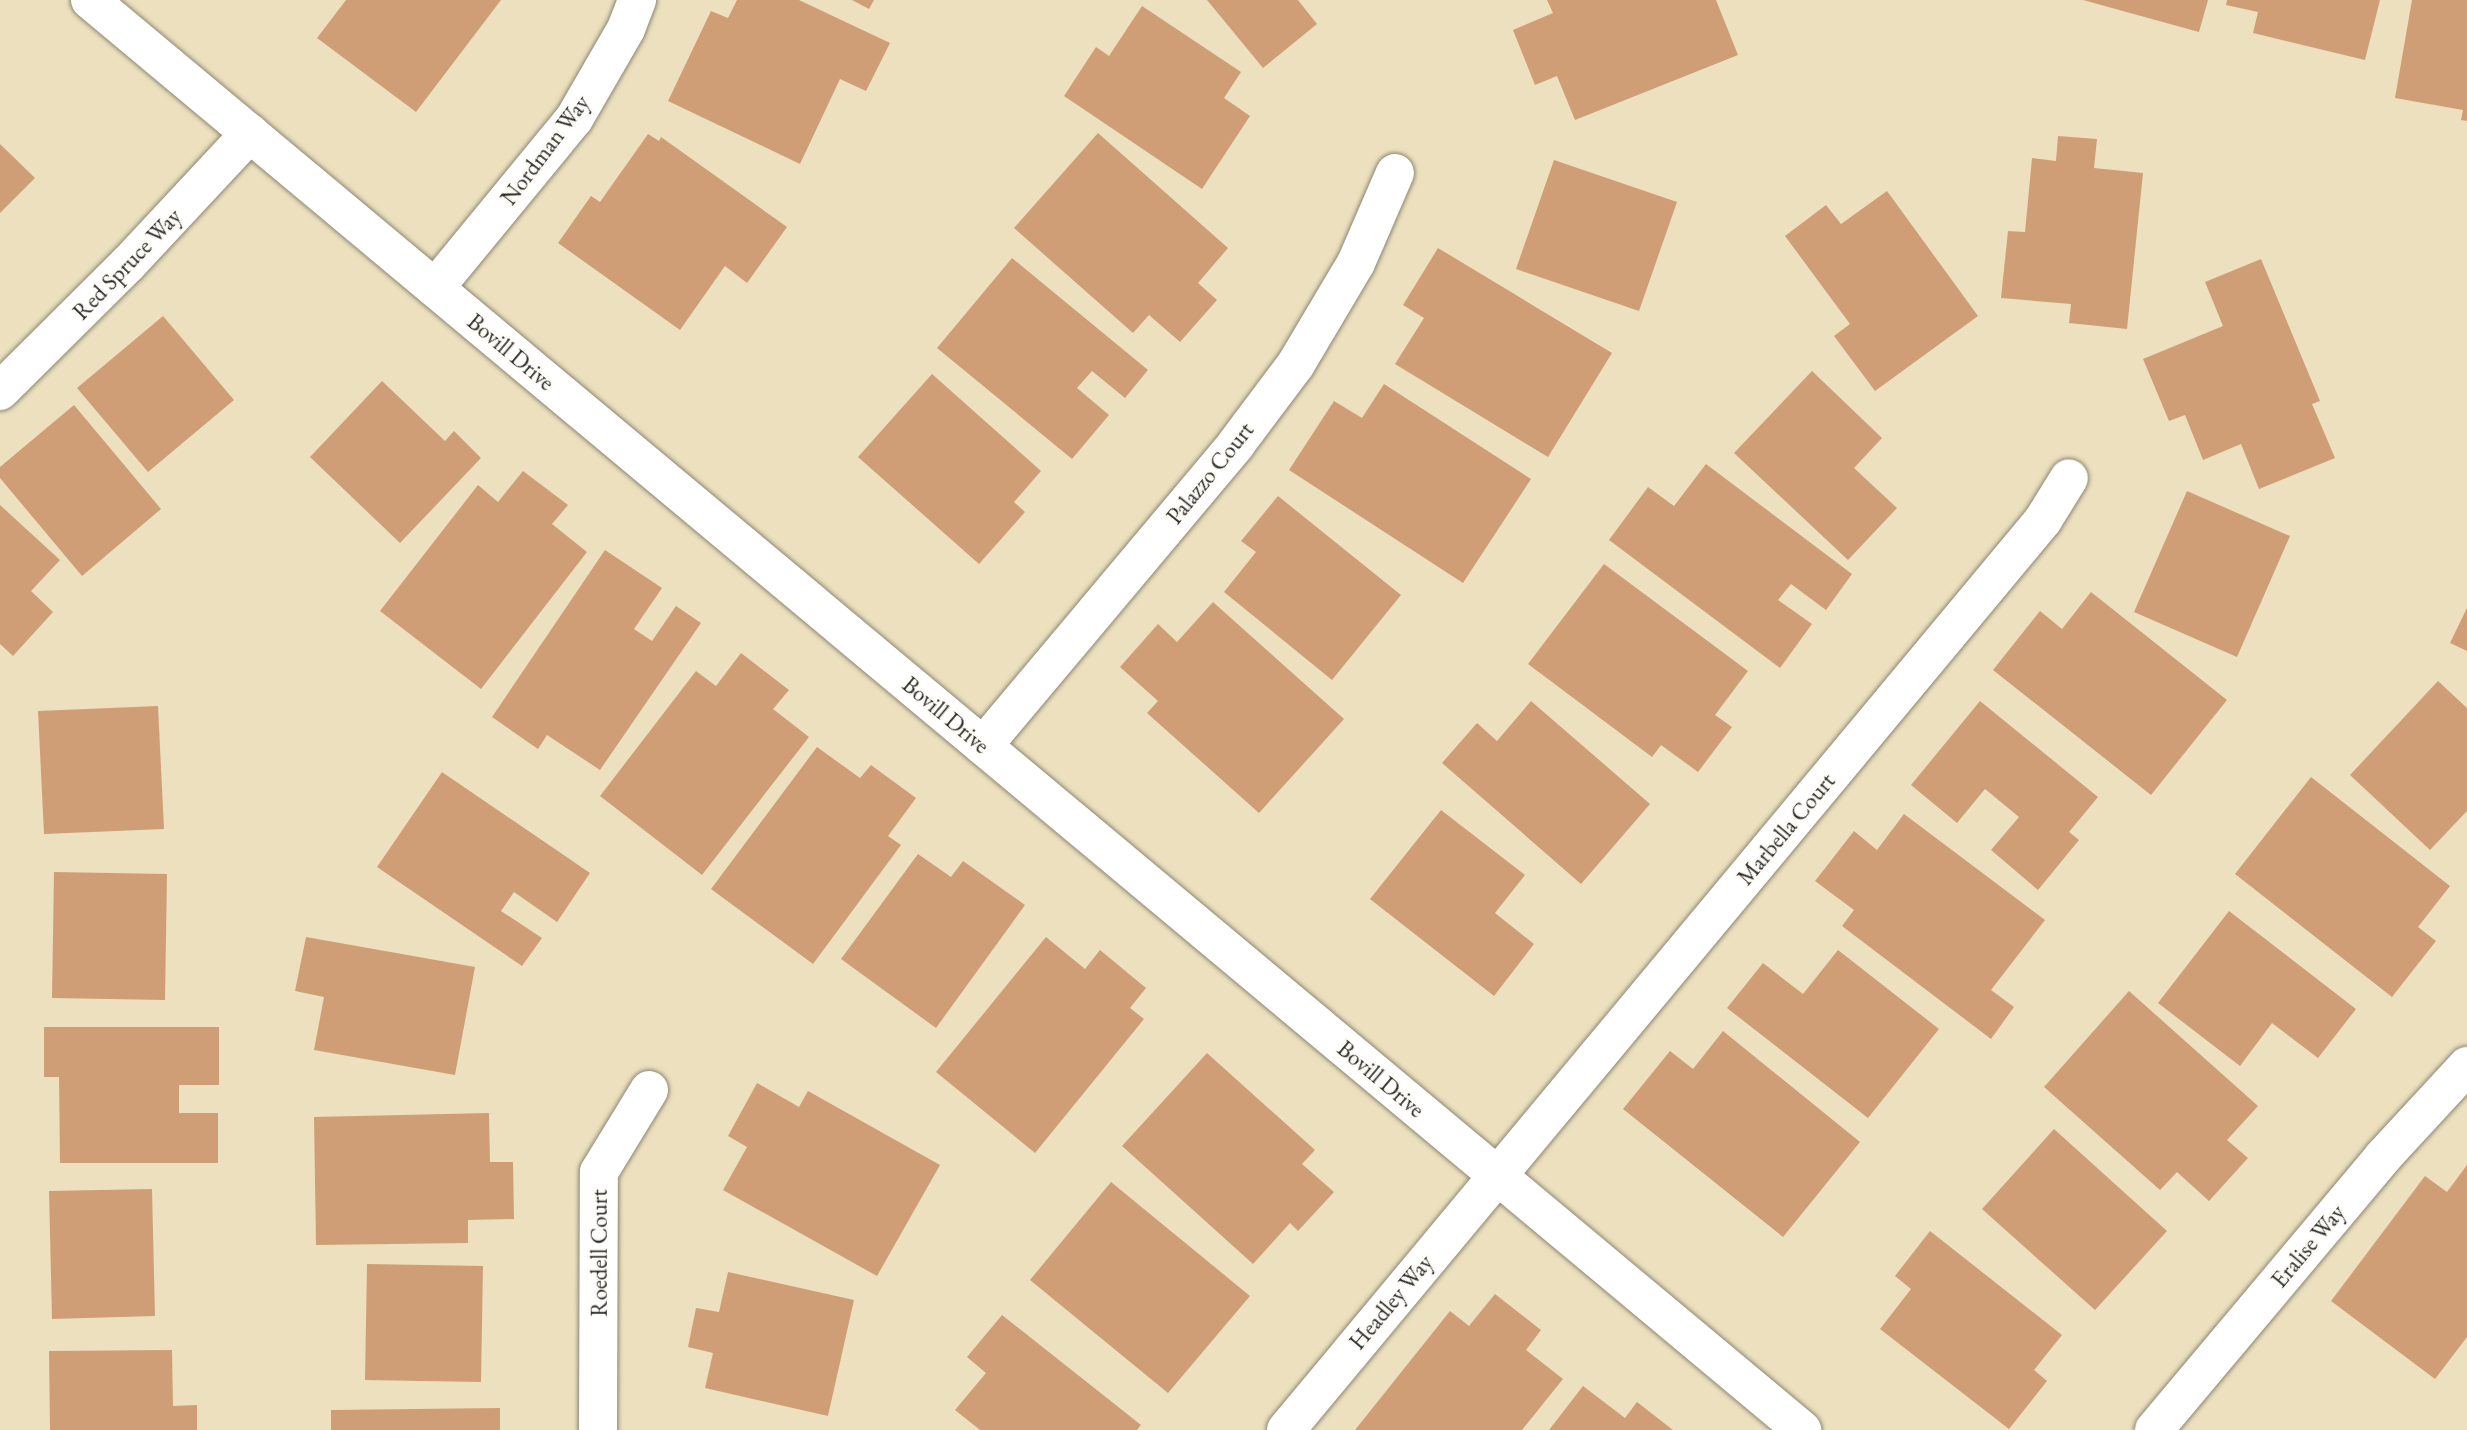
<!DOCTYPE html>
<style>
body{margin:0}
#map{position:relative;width:2467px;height:1430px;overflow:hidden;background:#ece0be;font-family:"EB Garamond",serif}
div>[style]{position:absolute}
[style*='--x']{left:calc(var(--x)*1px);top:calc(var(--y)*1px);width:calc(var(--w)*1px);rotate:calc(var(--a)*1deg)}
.building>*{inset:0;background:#d09e76}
.roads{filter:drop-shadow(0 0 2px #8c8674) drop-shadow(0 0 2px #8c8674)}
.minor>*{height:38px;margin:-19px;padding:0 19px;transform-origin:19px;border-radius:19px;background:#fff}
span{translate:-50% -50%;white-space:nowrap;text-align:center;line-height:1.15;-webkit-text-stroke:5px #fdfcf7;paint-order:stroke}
.street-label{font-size:23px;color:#2b2b2b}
</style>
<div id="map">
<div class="building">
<i style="clip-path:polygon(346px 0,501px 0,416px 112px,317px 38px)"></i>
<i style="clip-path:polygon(737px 0,799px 0,890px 43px,866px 91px,840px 79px,800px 164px,668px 101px,711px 11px,728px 18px)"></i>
<i style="clip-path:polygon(852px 0,874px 0,869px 9px)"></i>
<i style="clip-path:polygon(1207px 0,1298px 0,1317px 24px,1263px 68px)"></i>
<i style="clip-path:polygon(1547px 0,1716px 0,1738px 55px,1575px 120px,1557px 76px,1535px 85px,1513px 30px,1553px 13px)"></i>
<i style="clip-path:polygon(2083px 0,2208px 0,2199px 32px)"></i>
<i style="clip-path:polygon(2227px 0,2380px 0,2365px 60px,2253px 33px,2258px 12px,2226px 5px)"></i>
<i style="clip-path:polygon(2412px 0,2467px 0,2467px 121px,2461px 120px,2463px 110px,2395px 98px)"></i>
<i style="clip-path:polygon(1142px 6px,1241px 72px,1224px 98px,1250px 116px,1202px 189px,1064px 96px,1096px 47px,1109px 56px)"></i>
<i style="clip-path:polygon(1098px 133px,1228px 248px,1198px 283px,1217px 300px,1180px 342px,1149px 315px,1133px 333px,1014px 228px)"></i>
<i style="clip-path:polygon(648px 134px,659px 141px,661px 137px,787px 227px,747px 283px,725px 266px,680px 330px,558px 243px,591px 196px,600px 202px)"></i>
<i style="clip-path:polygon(2058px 136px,2097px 139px,2094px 168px,2143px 173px,2127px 329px,2069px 323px,2071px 304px,2001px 298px,2008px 231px,2025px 232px,2032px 158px,2056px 161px)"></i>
<i style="clip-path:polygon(0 144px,35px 178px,0 213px)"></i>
<i style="clip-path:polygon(1554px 160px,1677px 202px,1639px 311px,1516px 269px)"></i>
<i style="clip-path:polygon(1887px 191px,1978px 316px,1875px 391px,1834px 336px,1850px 324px,1785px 236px,1826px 205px,1841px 224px)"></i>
<i style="clip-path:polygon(1438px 248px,1612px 353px,1548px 457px,1395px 364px,1424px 318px,1403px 305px)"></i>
<i style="clip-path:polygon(1012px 258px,1148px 370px,1125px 398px,1092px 371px,1077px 388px,1109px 415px,1072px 459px,937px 348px)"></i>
<i style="clip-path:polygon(2261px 259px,2320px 401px,2312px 404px,2335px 458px,2259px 489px,2241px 444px,2203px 460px,2185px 415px,2169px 421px,2143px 359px,2223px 326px,2205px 282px)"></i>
<i style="clip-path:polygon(163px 316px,234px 400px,148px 472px,77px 388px)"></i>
<i style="clip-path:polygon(1812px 371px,1882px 438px,1854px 468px,1897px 508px,1848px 560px,1734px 453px)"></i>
<i style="clip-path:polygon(932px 374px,1041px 471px,1014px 502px,1025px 512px,979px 564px,858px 457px)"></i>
<i style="clip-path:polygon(382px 381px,445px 441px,454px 431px,481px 458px,400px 543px,310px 457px)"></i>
<i style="clip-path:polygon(1384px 384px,1531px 479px,1463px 583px,1289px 470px,1334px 401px,1362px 418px)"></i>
<i style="clip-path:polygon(74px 405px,161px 509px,82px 576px,0 478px,0 467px)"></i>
<i style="clip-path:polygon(1706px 464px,1852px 574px,1826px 610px,1791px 584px,1778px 600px,1812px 624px,1780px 668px,1609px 540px,1648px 487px,1674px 506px)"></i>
<i style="clip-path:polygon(523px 471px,568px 505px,552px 524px,587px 552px,481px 689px,380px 611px,478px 485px,498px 502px)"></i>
<i style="clip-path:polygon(2187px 491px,2290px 536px,2237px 657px,2134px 612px)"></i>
<i style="clip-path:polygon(1278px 496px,1401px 595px,1332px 680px,1224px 592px,1256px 552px,1241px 541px)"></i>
<i style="clip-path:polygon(0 505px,60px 560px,31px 591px,53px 612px,13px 656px,0 644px)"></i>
<i style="clip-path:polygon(605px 550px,662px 588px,634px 629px,652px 641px,676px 606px,701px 623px,600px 770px,547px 735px,538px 749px,492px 717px)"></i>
<i style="clip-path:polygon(1604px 564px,1748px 671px,1715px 715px,1732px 727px,1698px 772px,1661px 745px,1652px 757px,1528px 664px)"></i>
<i style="clip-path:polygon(2091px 592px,2227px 700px,2151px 795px,1993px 670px,2040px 611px,2062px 629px)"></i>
<i style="clip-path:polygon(1213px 602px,1344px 719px,1259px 813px,1147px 713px,1158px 701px,1120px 667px,1158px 624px,1177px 642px)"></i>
<i style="clip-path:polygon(2467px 608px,2467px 651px,2450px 643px)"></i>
<i style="clip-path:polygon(741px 653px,789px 690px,773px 709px,809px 737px,702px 875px,600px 796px,696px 671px,716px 686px)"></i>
<i style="clip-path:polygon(2438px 681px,2467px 708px,2467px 811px,2430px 850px,2350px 775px)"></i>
<i style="clip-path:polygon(1531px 701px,1650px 804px,1581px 884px,1442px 763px,1477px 723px,1497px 741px)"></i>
<i style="clip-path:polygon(1980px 701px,2098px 797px,2069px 832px,2079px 840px,2038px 890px,1991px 850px,2019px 817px,1985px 789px,1957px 823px,1911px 785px)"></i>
<i style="clip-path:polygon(158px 706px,164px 829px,44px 834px,38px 711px)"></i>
<i style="clip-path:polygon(817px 747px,860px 778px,871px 765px,916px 798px,888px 836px,901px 845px,813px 964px,711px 889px)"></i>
<i style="clip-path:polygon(442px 772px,590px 873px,557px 922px,514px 892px,501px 911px,542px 938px,522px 966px,377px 867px)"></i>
<i style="clip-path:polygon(2311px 777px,2450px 886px,2418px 927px,2436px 941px,2392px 997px,2235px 874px)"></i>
<i style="clip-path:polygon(1441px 810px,1525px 875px,1495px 913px,1534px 944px,1494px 996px,1370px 899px)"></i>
<i style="clip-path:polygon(1904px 814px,2045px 920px,1991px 990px,2014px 1007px,1991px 1039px,1842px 926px,1854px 910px,1815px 881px,1854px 831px,1877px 850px)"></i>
<i style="clip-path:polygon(918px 854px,951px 877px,963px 861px,1025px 905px,936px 1028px,841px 959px)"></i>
<i style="clip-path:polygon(54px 872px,167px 874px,165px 1000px,52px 998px)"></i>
<i style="clip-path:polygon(2229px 911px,2356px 1009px,2318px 1058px,2272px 1023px,2240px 1066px,2158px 1003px)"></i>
<i style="clip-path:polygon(306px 937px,475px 967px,455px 1075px,314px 1050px,324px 997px,295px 991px)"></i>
<i style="clip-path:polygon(1046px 937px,1085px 969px,1100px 950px,1146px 988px,1130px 1008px,1144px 1019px,1035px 1153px,936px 1072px)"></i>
<i style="clip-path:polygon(1838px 950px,1939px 1029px,1868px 1118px,1727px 1008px,1763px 963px,1803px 994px)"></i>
<i style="clip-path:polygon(2129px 991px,2258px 1106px,2227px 1140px,2248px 1158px,2209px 1201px,2177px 1172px,2160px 1190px,2044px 1087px)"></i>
<i style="clip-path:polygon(44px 1027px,219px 1027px,219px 1085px,179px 1085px,179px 1113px,218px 1113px,218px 1163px,60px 1163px,59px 1077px,44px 1077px)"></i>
<i style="clip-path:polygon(1723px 1031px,1860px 1142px,1783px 1237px,1623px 1109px,1670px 1051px,1693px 1069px)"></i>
<i style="clip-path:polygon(1207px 1053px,1315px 1150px,1302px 1164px,1334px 1192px,1298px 1231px,1290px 1223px,1253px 1264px,1122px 1146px)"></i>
<i style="clip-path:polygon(757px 1083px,799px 1107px,808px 1091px,940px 1165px,877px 1276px,723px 1190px,747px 1147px,728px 1136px)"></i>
<i style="clip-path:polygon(489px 1113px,490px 1162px,513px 1162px,514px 1219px,468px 1220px,468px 1243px,316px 1245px,314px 1117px)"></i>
<i style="clip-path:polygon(2054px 1129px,2167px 1231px,2095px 1310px,1982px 1209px)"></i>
<i style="clip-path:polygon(2467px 1165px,2467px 1337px,2435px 1379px,2331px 1301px,2425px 1176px,2447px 1192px)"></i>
<i style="clip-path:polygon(1111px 1182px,1250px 1296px,1168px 1393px,1030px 1280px)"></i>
<i style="clip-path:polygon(152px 1189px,155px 1316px,52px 1319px,49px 1191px)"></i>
<i style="clip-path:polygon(1930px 1231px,2062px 1335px,2034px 1370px,2047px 1381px,2009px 1429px,1880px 1329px,1911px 1289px,1895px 1276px)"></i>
<i style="clip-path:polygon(367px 1264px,483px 1266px,481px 1382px,365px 1380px)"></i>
<i style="clip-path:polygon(728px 1272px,854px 1300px,828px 1416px,705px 1388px,713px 1353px,688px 1347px,696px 1308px,719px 1312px)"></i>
<i style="clip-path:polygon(1495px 1294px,1541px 1330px,1526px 1350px,1563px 1379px,1522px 1430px,1355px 1430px,1450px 1311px,1469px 1326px)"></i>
<i style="clip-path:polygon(1002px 1315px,1141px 1425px,1137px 1430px,980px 1430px,955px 1410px,986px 1373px,967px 1357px)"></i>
<i style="clip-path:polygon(172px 1350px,173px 1406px,197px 1405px,197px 1430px,50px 1430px,49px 1351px)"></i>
<i style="clip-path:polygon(1583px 1386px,1625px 1418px,1637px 1402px,1673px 1430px,1549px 1430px)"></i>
<i style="clip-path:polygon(500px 1408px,500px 1430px,331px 1430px,331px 1410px)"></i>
</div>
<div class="roads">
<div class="minor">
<i style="--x:90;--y:0;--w:2231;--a:39.87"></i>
<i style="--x:435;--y:288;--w:219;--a:-50.6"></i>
<i style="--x:574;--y:119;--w:104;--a:-60"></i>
<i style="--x:626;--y:29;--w:31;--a:-69"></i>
<i style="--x:0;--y:391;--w:180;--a:-44.8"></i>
<i style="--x:128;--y:264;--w:179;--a:-47"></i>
<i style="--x:983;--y:746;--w:394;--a:-50"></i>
<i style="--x:1236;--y:444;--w:100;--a:-53.1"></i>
<i style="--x:1296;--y:364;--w:117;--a:-59.3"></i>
<i style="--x:1356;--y:263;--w:98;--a:-66.6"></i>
<i style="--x:598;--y:1430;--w:258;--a:-89.8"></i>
<i style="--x:599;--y:1172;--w:96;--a:-58.6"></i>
<i style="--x:1286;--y:1430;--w:1184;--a:-50.24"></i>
<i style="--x:2043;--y:520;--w:49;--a:-58.2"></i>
<i style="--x:2154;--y:1430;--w:356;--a:-50"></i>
<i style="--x:2383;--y:1157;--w:124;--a:-47.3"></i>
</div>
</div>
<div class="street-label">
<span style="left:545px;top:150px;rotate:-53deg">Nordman Way</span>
<span style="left:127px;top:264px;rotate:-46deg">Red Spruce Way</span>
<span style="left:511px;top:352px;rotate:40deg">Bovill Drive</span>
<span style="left:1210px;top:473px;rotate:-51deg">Palazzo Court</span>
<span style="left:946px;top:715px;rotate:40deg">Bovill Drive</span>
<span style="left:1786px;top:829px;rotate:-50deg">Marbella Court</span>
<span style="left:1381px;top:1079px;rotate:40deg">Bovill Drive</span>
<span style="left:2308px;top:1246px;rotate:-50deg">Eralise Way</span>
<span style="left:599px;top:1253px;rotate:-90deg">Roedell Court</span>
<span style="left:1391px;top:1302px;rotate:-50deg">Headley Way</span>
</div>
</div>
